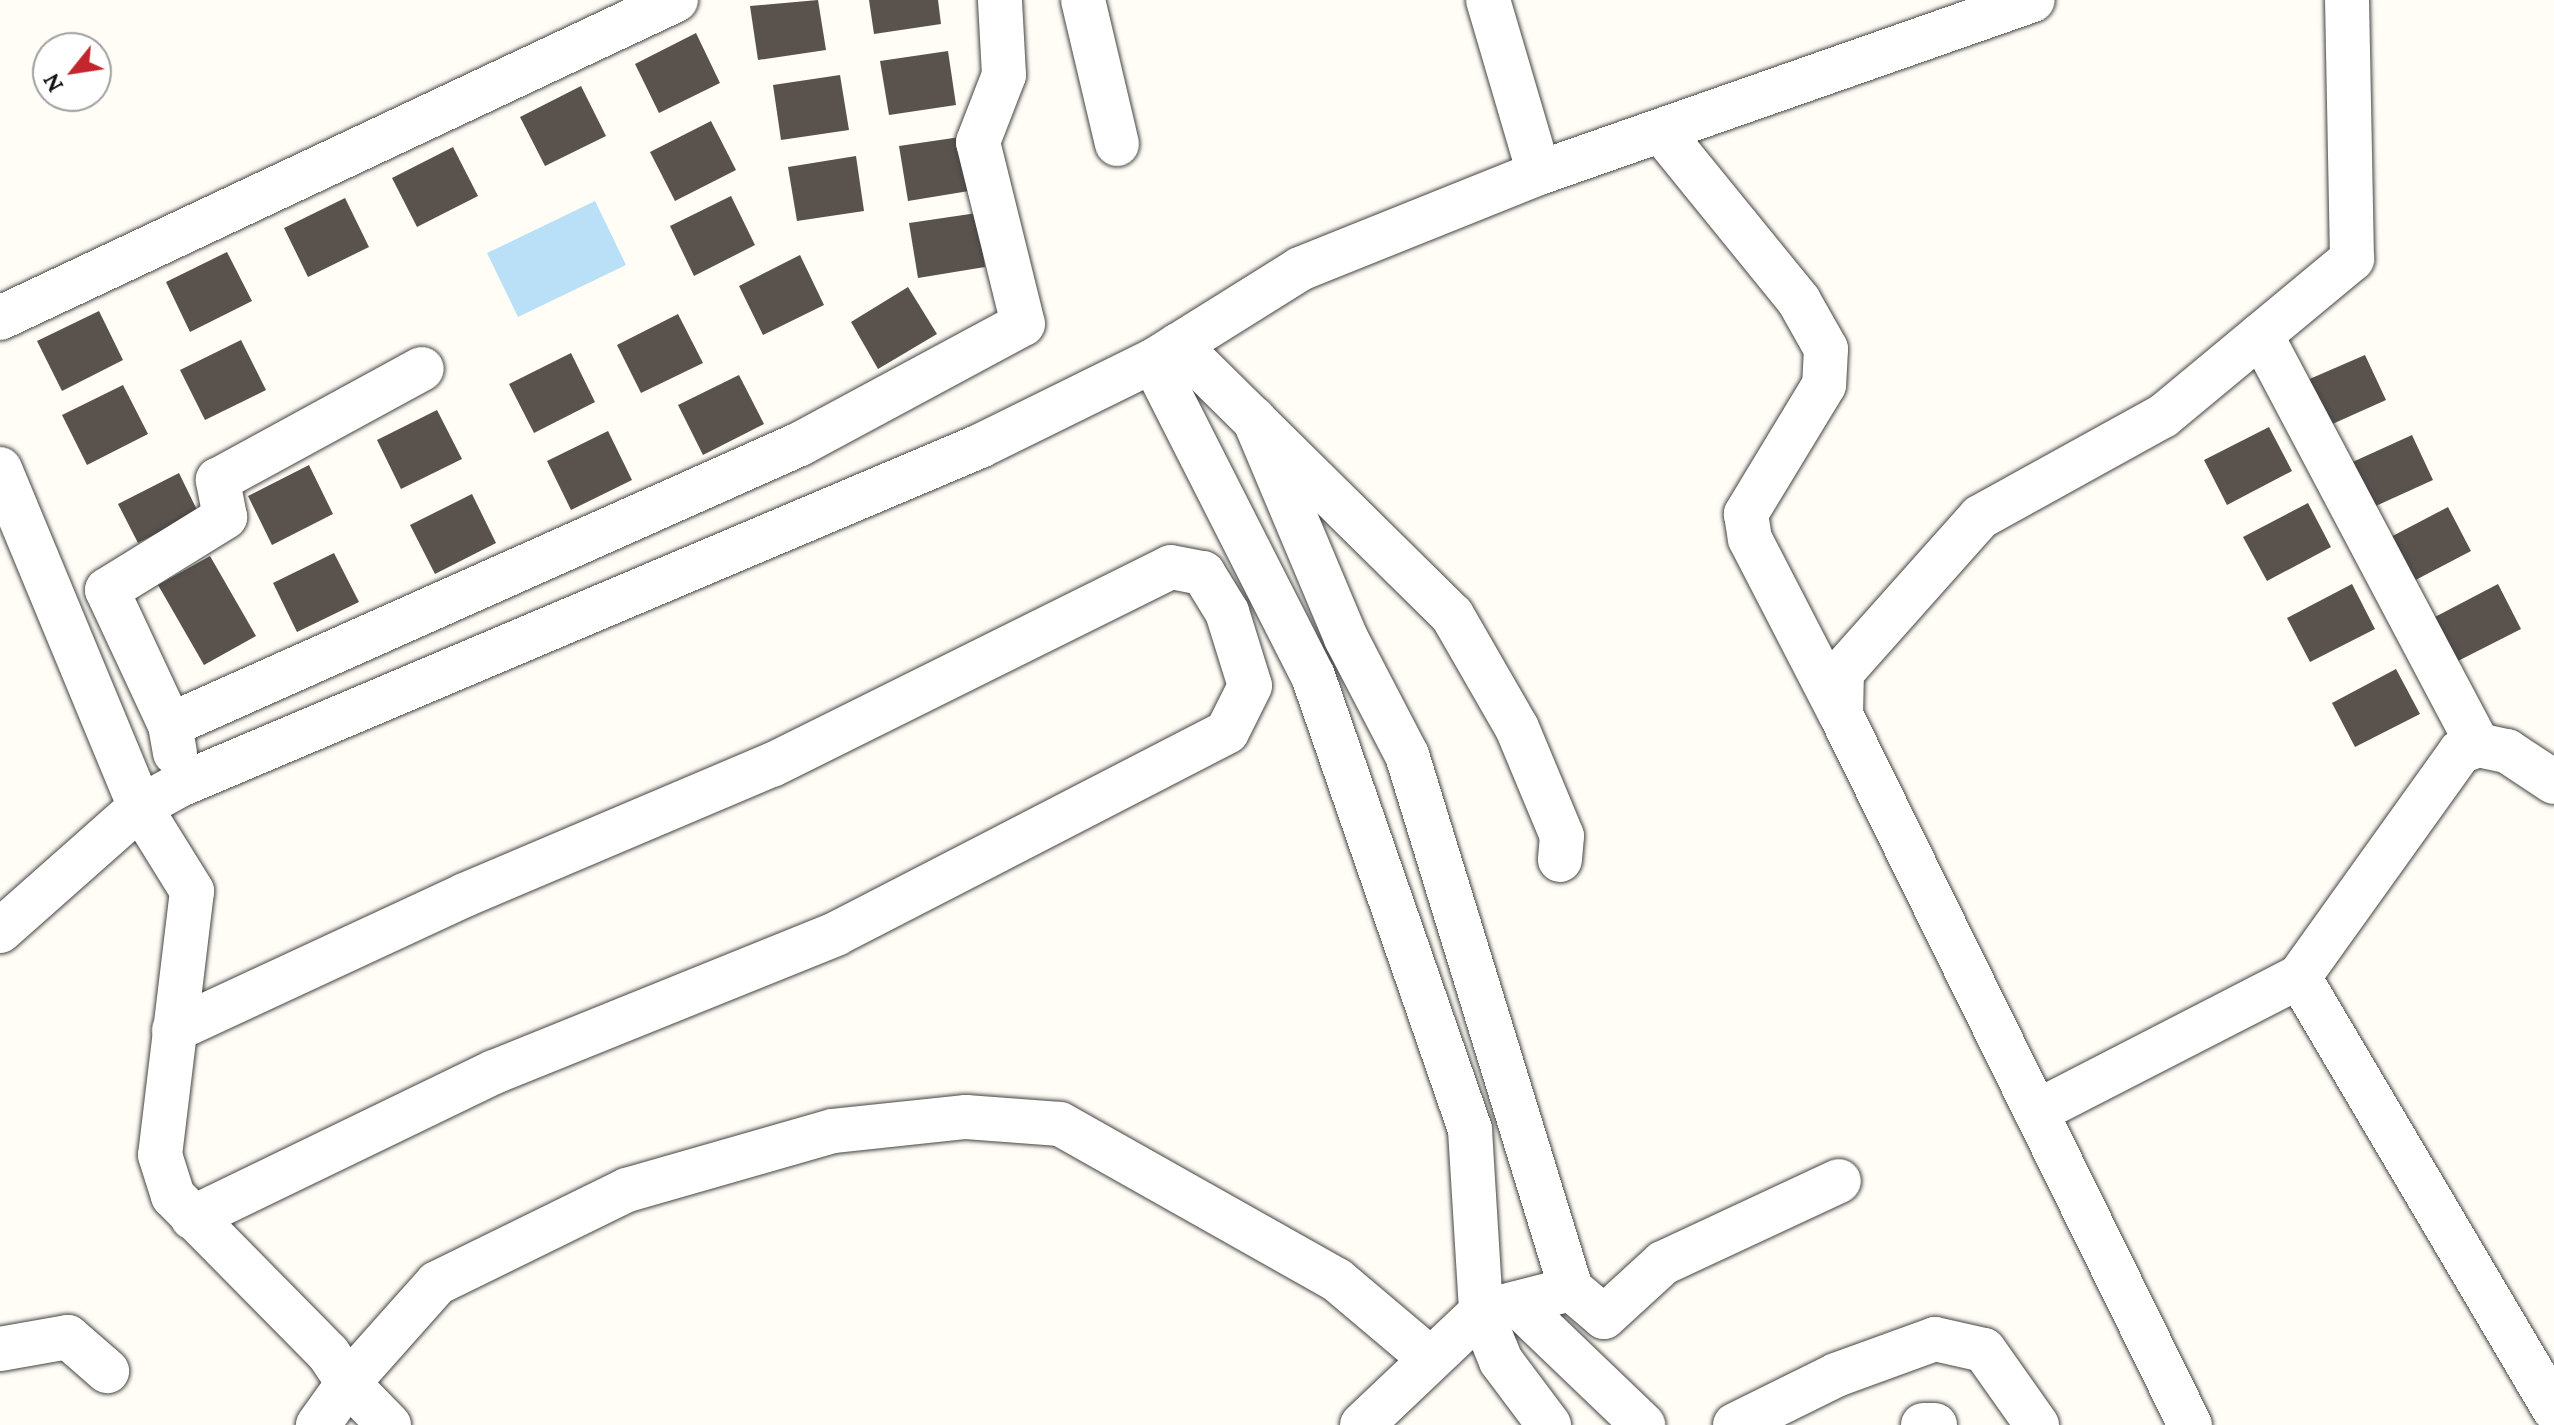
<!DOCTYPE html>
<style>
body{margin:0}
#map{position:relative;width:2554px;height:1425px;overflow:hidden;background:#fffdf5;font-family:Lora,serif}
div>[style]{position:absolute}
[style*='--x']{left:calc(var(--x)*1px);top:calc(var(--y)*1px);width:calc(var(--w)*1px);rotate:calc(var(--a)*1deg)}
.water>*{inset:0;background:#b9e0f7}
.building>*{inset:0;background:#5a524d}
.roads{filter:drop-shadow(0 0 2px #444) drop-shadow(0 0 2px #444)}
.minor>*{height:44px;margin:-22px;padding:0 22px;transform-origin:22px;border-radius:22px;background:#fff}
span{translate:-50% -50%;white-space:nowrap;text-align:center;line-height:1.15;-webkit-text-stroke:8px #fff;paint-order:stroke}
.north{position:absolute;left:32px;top:32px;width:80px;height:80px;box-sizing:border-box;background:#fff;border:2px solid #a0a0a0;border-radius:50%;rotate:240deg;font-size:22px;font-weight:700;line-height:32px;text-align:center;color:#111}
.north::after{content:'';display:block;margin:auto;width:28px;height:36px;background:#c4262e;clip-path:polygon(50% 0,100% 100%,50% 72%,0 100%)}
</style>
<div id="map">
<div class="water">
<i style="clip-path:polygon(595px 201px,626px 265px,518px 317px,487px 253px)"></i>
</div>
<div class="building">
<i style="clip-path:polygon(818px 0,826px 50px,758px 60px,750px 6px)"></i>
<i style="clip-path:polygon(869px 0,938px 0,941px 24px,874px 34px)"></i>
<i style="clip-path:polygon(696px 33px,720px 83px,659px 113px,635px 64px)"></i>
<i style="clip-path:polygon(948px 51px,956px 105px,889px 115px,880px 61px)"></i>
<i style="clip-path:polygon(840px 75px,849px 130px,781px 140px,773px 85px)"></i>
<i style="clip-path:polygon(581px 86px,606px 136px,545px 166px,520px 117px)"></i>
<i style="clip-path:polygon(711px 121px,736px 170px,675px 201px,650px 152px)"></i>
<i style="clip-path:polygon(967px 136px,975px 190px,908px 201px,899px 146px)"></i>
<i style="clip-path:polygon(453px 147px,478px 196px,417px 227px,392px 178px)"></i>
<i style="clip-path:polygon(856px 156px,864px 211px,797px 221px,788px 167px)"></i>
<i style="clip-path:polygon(731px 196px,755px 245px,694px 276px,670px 226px)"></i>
<i style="clip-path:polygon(345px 198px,369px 247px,308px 277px,284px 228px)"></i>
<i style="clip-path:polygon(977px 213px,985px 267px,918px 278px,909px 223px)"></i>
<i style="clip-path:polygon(227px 252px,252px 301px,190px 332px,166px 282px)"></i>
<i style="clip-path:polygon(800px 255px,824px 305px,763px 335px,739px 286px)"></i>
<i style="clip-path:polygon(908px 287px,937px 334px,878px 369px,851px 322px)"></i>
<i style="clip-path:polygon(99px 311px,123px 360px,62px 391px,37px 341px)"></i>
<i style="clip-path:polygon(678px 314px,703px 363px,641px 393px,617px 345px)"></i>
<i style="clip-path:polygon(241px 340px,266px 390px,205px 420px,180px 370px)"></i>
<i style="clip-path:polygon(571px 353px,595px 402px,534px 433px,509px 384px)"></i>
<i style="clip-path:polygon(2365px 355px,2386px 400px,2319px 430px,2298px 384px)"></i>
<i style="clip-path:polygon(739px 375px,764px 424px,703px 455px,678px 405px)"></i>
<i style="clip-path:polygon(123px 385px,148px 434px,87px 465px,62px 415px)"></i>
<i style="clip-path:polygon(437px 410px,462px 459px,401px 489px,377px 440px)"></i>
<i style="clip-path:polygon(2269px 427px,2292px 471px,2227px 505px,2204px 460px)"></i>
<i style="clip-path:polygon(608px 431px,632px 480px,571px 510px,547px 461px)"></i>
<i style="clip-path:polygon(2412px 435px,2433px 480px,2367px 510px,2346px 465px)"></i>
<i style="clip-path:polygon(309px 465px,333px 514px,272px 545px,248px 496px)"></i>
<i style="clip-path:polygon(179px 473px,198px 512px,138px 543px,118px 504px)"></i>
<i style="clip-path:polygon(472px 494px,496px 543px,435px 574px,410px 525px)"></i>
<i style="clip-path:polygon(2308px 503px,2331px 547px,2267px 581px,2243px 537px)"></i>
<i style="clip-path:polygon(2448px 507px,2471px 551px,2406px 585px,2383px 541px)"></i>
<i style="clip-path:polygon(334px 553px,359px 602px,297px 632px,273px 583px)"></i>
<i style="clip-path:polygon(210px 556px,256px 636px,204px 665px,158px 585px)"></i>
<i style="clip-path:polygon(2352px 584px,2375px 629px,2310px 662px,2287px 618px)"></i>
<i style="clip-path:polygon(2498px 584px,2521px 629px,2456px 662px,2433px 618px)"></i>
<i style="clip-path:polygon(2396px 669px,2420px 714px,2355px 747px,2332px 703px)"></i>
</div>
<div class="roads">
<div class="minor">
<i style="--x:1083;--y:0;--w:148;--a:76.7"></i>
<i style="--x:1488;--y:0;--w:180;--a:73.6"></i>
<i style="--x:1661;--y:131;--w:219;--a:50.9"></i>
<i style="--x:1799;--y:301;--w:55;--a:60.6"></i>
<i style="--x:1826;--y:349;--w:36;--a:93"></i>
<i style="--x:1824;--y:385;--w:151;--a:121.2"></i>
<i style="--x:1746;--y:514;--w:25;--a:81"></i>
<i style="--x:1750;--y:539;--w:196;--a:62.7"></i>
<i style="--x:0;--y:318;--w:747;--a:-25.19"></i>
<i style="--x:2261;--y:335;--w:464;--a:62.1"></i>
<i style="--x:1178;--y:345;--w:385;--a:44.6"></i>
<i style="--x:1452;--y:615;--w:130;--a:60.1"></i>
<i style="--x:1517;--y:728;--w:117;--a:67.4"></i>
<i style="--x:1562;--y:836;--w:24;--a:95"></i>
<i style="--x:1153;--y:361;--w:353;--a:63.1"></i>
<i style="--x:1313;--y:676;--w:480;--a:70.9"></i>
<i style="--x:1470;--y:1130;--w:182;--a:86.5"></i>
<i style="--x:1481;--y:1312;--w:53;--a:67.8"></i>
<i style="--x:1501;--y:1361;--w:80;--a:53.1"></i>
<i style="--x:1254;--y:419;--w:238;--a:67.2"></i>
<i style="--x:1346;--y:638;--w:132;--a:62.5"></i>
<i style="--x:1407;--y:755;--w:559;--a:72.93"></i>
<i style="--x:1571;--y:1289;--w:43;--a:40.3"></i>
<i style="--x:1604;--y:1317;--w:80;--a:-42.5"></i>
<i style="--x:1663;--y:1263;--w:194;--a:-25"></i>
<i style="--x:0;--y:469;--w:366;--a:67.5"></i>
<i style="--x:140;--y:807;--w:99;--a:58.2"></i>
<i style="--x:192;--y:891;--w:266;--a:96.9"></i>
<i style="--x:160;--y:1155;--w:43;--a:72.4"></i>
<i style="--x:173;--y:1196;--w:221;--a:45.4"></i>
<i style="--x:328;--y:1353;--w:36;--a:56"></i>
<i style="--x:348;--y:1383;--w:52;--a:125.5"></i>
<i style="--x:170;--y:725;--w:690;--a:-24.04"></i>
<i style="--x:800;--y:444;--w:253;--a:-28.3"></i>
<i style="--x:1023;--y:324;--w:187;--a:-103.9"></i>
<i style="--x:978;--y:142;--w:72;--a:-68.8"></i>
<i style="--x:1004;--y:75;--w:75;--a:-93.1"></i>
<i style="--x:175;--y:753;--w:28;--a:-100"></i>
<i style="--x:170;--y:725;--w:149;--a:-115"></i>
<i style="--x:107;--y:590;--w:139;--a:-31.7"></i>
<i style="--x:225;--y:517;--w:38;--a:-101"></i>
<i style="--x:218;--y:480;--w:232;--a:-28.6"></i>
<i style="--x:0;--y:931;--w:187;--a:-41.5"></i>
<i style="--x:140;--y:807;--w:46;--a:-28.8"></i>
<i style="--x:180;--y:785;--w:869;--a:-22.96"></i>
<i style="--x:980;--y:446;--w:193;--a:-26.2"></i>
<i style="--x:1153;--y:361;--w:173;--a:-32"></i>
<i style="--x:1300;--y:269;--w:258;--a:-21.9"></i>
<i style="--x:1539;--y:173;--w:523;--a:-19.3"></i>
<i style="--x:2299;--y:977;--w:502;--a:59.45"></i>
<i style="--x:174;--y:1030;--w:321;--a:-24.9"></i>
<i style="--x:465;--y:895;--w:333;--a:-23"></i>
<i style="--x:772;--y:765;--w:445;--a:-26.4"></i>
<i style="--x:1171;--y:567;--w:33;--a:11"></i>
<i style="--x:1203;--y:573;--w:46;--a:58.4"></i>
<i style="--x:1227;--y:612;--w:77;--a:72.7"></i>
<i style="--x:1250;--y:686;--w:51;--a:116.6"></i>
<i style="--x:1227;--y:732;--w:440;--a:152.7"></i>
<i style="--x:836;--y:934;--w:369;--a:158"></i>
<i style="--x:494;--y:1072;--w:335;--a:154.2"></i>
<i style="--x:2036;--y:1112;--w:296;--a:-27.2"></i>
<i style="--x:2299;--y:977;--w:277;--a:-54.4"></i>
<i style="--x:2460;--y:752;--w:19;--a:-21"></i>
<i style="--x:2478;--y:745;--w:30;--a:12"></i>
<i style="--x:2507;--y:751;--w:56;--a:33.4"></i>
<i style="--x:1517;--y:1304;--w:175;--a:43.8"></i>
<i style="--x:0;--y:1349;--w:69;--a:-10"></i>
<i style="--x:68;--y:1337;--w:52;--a:41.1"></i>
<i style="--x:389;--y:1425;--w:59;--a:-134.3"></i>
<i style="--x:348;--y:1383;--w:134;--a:-48.3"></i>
<i style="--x:437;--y:1283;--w:212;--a:-26.1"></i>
<i style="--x:627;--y:1190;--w:214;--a:-16"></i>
<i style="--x:833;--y:1131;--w:134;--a:-6"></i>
<i style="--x:966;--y:1117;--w:94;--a:4.3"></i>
<i style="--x:1060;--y:1124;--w:318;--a:29.4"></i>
<i style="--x:1337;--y:1280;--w:119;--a:40.2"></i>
<i style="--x:1362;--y:1425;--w:164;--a:-43.5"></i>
<i style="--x:1481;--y:1312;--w:93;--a:-14.3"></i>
<i style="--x:1735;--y:1425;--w:113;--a:-26.3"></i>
<i style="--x:1836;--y:1375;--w:105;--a:-20"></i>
<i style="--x:1935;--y:1339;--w:50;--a:12.7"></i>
<i style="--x:1984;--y:1350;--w:92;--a:54.8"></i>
<i style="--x:1923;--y:1425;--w:12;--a:0"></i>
<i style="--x:2190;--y:1425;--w:791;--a:-116.18"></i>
<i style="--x:1841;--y:715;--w:43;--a:-88.7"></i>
<i style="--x:1842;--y:672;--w:208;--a:-48.3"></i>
<i style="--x:1980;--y:517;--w:209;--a:-28.9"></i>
<i style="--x:2163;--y:416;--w:246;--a:-39.7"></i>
<i style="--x:2352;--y:259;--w:259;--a:-91.1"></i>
</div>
</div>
<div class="north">N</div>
</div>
